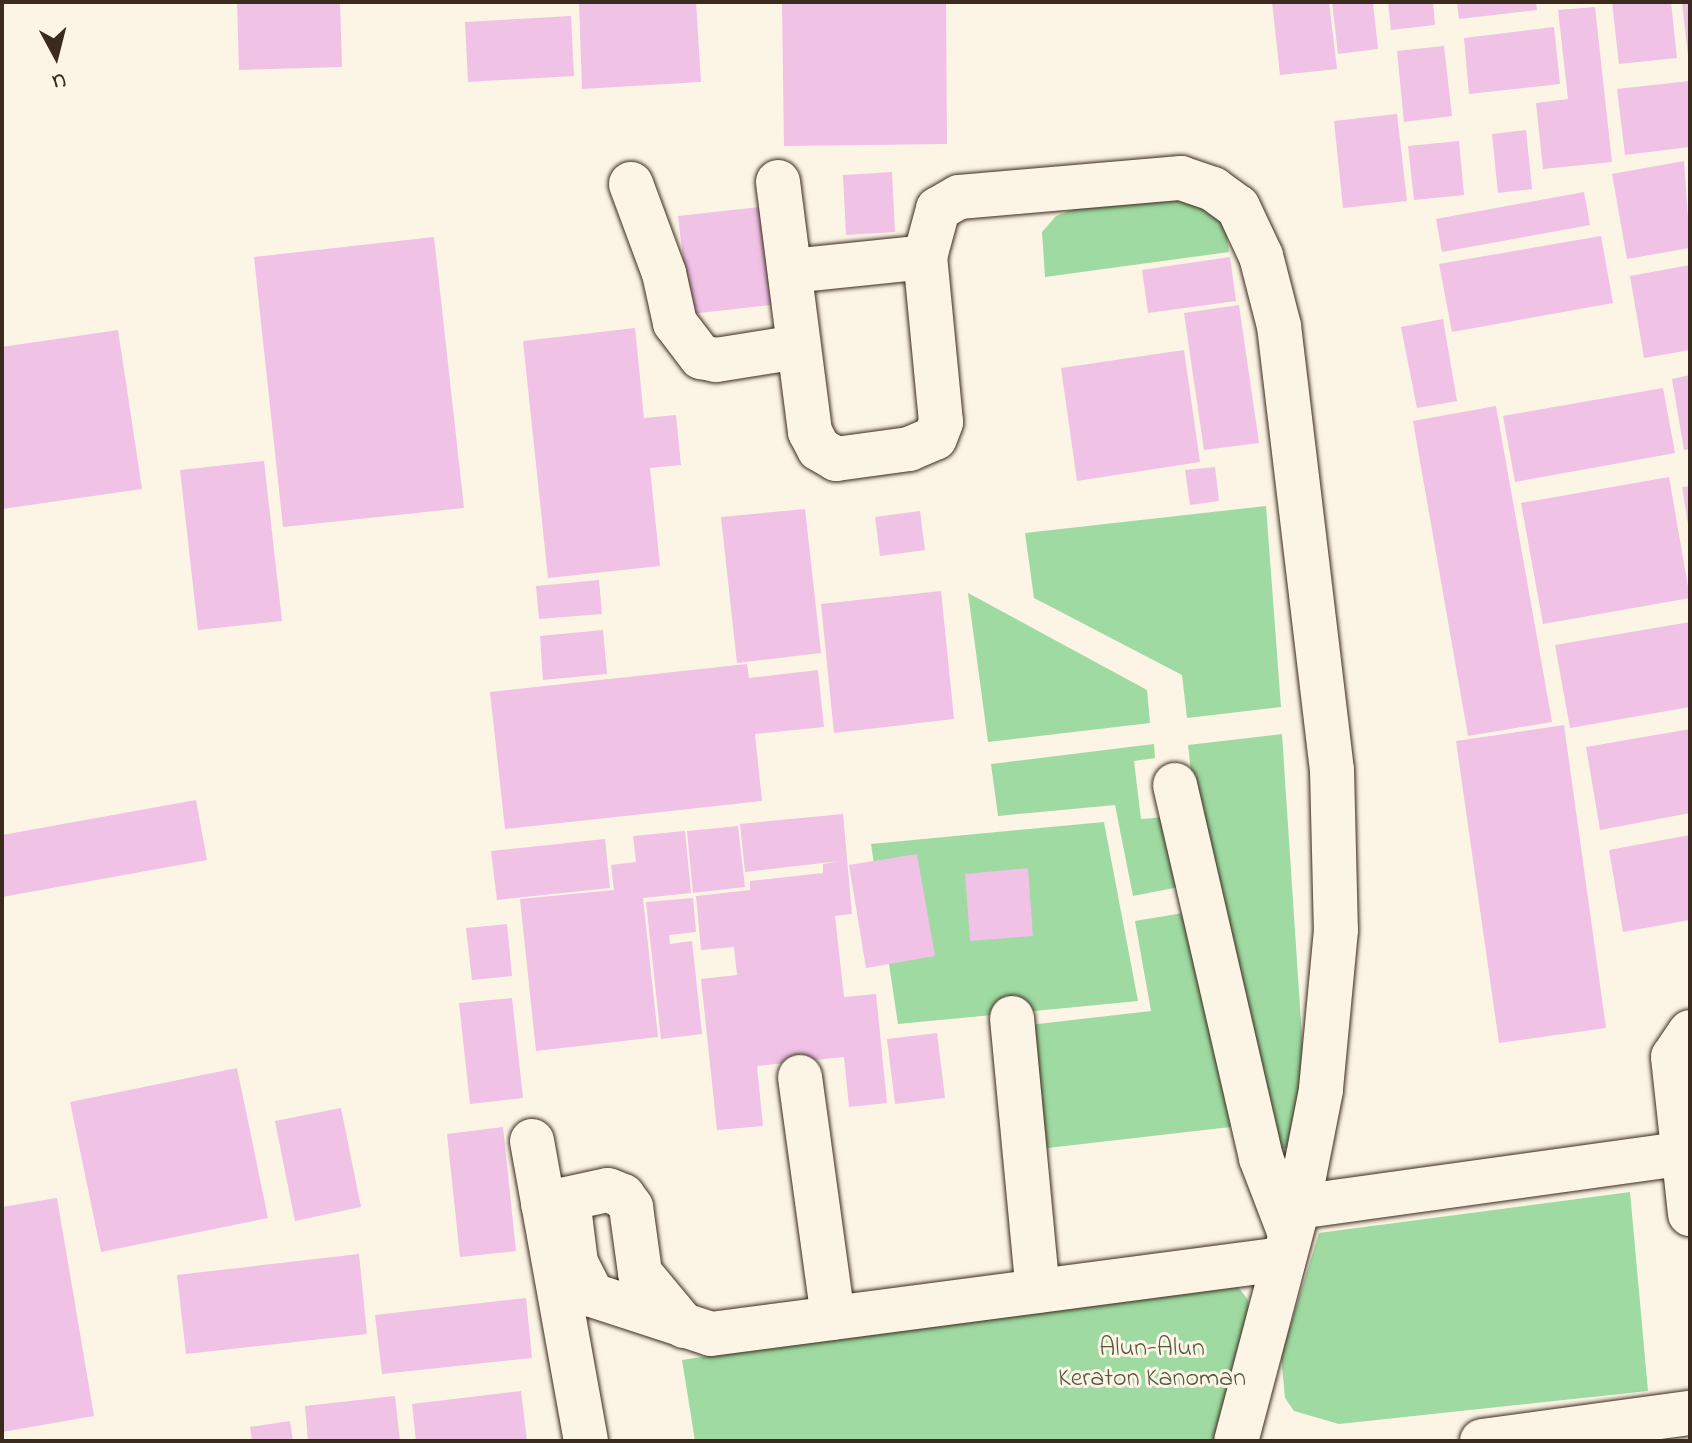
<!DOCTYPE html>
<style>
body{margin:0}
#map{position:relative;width:1692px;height:1443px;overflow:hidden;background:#fcf5e5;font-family:"Indie Flower",sans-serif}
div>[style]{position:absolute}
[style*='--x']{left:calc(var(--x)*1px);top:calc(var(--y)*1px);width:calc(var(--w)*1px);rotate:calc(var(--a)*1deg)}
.green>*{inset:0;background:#9edaa1}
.building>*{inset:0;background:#efc2e6}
.roads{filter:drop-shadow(0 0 2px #3b2a1e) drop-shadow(0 0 2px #3b2a1e)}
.minor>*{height:44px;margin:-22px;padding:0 22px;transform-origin:22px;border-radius:22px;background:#fcf5e5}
span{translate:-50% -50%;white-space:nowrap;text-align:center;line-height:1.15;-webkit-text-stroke:6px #fcf5e5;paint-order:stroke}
.park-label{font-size:26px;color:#54563f}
.frame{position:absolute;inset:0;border:4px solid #3b2a1e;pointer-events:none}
.north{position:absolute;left:16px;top:16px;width:80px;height:80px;-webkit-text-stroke:6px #fcf5e5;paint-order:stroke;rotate:173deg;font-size:22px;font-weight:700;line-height:32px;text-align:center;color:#3b2a1e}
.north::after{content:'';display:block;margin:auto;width:28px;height:36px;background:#3b2a1e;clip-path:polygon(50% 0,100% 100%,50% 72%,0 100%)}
</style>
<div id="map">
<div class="green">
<i style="clip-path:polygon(1204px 198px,1225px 225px,1229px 252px,1045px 277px,1042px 232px,1056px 216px,1080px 207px)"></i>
<i style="clip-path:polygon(1266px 506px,1281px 707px,1187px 718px,1182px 675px,1034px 598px,1025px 533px)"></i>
<i style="clip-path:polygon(968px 593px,1147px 690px,1150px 723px,988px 742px)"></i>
<i style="clip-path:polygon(1282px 734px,1303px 1053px,1298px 1107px,1288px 1148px,1282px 1149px,1274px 1144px,1194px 798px,1188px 745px)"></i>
<i style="clip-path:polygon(1154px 744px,1155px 758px,1134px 761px,1141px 819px,1166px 817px,1184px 886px,1133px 896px,1115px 805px,998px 816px,991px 764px)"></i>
<i style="clip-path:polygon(1104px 822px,1138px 1001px,898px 1024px,871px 844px)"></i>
<i style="clip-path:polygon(1189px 912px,1239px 1126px,1039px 1149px,1029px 1025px,1151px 1011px,1135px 921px)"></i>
<i style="clip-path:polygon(1630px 1192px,1648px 1391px,1339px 1424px,1294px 1411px,1285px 1398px,1281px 1356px,1319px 1233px)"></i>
<i style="clip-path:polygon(1216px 1277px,1236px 1284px,1248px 1300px,1249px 1314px,1214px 1441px,695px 1441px,682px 1360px)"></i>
</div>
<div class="building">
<i style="clip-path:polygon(237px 2px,340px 2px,342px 67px,239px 70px)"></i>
<i style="clip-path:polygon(579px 2px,696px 2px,701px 82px,582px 89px)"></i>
<i style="clip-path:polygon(782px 2px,946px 2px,947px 144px,784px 146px)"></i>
<i style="clip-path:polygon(1272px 2px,1329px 2px,1337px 69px,1280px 75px)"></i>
<i style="clip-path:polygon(1332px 2px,1373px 2px,1378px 49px,1338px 54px)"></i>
<i style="clip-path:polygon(1388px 2px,1433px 2px,1435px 25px,1391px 30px)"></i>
<i style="clip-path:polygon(1457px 2px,1536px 2px,1537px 10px,1459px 19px)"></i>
<i style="clip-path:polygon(1612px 2px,1671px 2px,1677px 58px,1619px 64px)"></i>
<i style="clip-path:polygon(1682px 2px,1690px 2px,1690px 56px,1688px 56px)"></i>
<i style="clip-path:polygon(1595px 7px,1612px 162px,1543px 169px,1536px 103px,1568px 99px,1558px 10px)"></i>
<i style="clip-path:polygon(571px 16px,574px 76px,468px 82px,465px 22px)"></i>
<i style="clip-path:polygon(1554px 27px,1560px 84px,1469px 94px,1464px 38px)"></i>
<i style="clip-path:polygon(1444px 46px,1452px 116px,1404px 122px,1397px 51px)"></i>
<i style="clip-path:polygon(1690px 81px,1690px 147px,1625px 155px,1617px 89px)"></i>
<i style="clip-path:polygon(1397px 114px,1407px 201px,1343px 208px,1334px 121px)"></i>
<i style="clip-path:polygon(1526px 130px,1532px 189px,1498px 193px,1492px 134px)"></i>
<i style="clip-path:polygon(1459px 141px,1464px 195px,1414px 200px,1408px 146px)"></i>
<i style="clip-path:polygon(1684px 161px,1690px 248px,1627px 259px,1612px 174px)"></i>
<i style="clip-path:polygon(892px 172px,895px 232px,846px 235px,843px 175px)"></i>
<i style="clip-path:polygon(1584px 192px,1590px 225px,1442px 252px,1436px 219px)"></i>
<i style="clip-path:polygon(768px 206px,779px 304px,690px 314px,678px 216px)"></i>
<i style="clip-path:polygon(1601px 236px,1613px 303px,1452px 332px,1439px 264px)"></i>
<i style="clip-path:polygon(434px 237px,464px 508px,283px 527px,254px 257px)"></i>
<i style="clip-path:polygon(1230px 257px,1236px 301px,1148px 313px,1142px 270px)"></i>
<i style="clip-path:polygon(1690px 265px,1690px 350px,1644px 358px,1630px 276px)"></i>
<i style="clip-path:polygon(1239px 305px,1259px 443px,1204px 450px,1184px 313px)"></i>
<i style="clip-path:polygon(1443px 319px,1457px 401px,1417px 408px,1401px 327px)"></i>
<i style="clip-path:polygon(635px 328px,644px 418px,676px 415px,681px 465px,650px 468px,660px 566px,548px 578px,523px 341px)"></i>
<i style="clip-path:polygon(118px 330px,142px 489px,2px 509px,2px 347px)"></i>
<i style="clip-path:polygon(1184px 350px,1200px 462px,1077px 481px,1061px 368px)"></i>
<i style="clip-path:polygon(1690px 375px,1690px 449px,1684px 450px,1672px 379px)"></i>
<i style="clip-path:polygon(1663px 388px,1675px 453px,1515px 482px,1503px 416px)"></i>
<i style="clip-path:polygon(1496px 406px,1552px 722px,1468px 736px,1413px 421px)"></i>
<i style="clip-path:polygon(264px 461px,282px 621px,198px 630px,180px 470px)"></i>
<i style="clip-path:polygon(1215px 467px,1219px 501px,1190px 505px,1185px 470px)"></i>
<i style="clip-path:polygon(1669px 477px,1690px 598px,1543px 624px,1521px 503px)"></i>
<i style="clip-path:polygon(1690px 486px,1690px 524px,1688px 524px,1682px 487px)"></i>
<i style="clip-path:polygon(805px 509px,821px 653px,737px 663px,721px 517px)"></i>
<i style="clip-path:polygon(920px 511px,925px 550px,880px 556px,875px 517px)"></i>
<i style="clip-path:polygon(599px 580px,602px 614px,539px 619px,536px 586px)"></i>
<i style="clip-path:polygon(941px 591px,954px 719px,834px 733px,821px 604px)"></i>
<i style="clip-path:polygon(1690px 622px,1690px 707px,1570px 728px,1555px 645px)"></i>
<i style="clip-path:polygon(603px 630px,607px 674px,543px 680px,540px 636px)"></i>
<i style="clip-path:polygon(747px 664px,749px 678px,818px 670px,824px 727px,755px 734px,762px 801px,505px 829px,490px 692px)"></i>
<i style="clip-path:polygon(1564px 725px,1606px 1028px,1499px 1043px,1456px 741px)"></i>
<i style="clip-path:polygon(1690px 729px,1690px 813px,1600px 830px,1586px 747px)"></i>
<i style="clip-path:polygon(196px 800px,207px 860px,2px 897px,2px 835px)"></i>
<i style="clip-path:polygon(843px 814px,852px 914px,835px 916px,844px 997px,876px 994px,887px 1103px,849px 1107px,844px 1057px,757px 1066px,763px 1126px,717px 1130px,701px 979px,737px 975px,734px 947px,701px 950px,696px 896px,750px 890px,750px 881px,823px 873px,823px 864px,840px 861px,745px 872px,740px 824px)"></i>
<i style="clip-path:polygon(738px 826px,745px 887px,693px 893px,687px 831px)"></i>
<i style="clip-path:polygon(685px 831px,691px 893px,643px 898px,658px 1037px,536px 1051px,520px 899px,614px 890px,611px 865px,636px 862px,633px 836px)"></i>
<i style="clip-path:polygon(1690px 835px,1690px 920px,1623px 932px,1609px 850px)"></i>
<i style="clip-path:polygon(605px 839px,610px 888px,497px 900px,491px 851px)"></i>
<i style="clip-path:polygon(917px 854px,935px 956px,866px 968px,849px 865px)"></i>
<i style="clip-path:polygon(1028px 868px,1033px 936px,970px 941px,965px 874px)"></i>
<i style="clip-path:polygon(693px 898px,696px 932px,669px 935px,670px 944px,692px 941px,702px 1034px,661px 1039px,646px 902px)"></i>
<i style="clip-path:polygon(507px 924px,512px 976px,472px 980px,466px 928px)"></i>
<i style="clip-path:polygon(512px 998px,523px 1098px,470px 1104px,459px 1003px)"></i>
<i style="clip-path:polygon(937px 1033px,945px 1098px,895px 1104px,887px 1039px)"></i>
<i style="clip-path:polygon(237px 1068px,268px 1218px,101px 1252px,70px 1102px)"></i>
<i style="clip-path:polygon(341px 1108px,361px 1207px,295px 1221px,275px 1121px)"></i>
<i style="clip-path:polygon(503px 1127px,516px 1251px,460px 1257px,447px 1134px)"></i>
<i style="clip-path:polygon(57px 1198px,94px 1416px,2px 1432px,2px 1207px)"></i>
<i style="clip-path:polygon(359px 1254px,367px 1334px,186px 1354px,177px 1275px)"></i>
<i style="clip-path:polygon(526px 1298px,532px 1358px,382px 1374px,375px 1315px)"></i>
<i style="clip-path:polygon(521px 1391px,527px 1441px,416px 1441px,412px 1404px)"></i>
<i style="clip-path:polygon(395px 1396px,400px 1441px,308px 1441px,305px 1406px)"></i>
<i style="clip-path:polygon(290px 1421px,293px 1441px,252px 1441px,250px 1427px)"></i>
</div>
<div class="roads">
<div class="minor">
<i style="--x:778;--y:182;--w:252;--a:82.7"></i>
<i style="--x:810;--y:432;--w:19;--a:62"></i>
<i style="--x:819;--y:449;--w:20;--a:30"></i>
<i style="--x:836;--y:459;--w:74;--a:-7.8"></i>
<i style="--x:909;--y:449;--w:28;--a:-23"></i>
<i style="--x:935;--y:438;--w:17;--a:-69"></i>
<i style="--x:941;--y:422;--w:166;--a:-95.5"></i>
<i style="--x:925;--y:257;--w:50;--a:-74.8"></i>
<i style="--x:938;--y:209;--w:24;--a:-30"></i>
<i style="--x:959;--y:197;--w:223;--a:-4.9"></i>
<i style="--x:1181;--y:178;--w:34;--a:19"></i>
<i style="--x:1213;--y:189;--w:31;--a:36"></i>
<i style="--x:1238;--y:207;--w:54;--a:64.9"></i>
<i style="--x:1261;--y:256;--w:72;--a:75.6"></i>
<i style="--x:1279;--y:326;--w:447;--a:83.2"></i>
<i style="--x:1332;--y:770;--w:160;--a:88.6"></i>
<i style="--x:1336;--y:930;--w:161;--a:95.4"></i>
<i style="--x:1321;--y:1090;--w:119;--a:101.1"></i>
<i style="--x:1298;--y:1207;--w:242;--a:104.8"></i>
<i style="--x:631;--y:184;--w:95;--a:69.7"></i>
<i style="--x:664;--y:273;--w:51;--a:77.6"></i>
<i style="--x:675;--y:323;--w:43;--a:52.6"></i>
<i style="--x:701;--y:357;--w:15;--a:11"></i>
<i style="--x:716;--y:360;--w:83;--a:-9"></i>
<i style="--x:790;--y:271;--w:136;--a:-5.9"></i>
<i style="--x:1175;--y:785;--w:383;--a:77"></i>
<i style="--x:1261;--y:1158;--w:81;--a:69.1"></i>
<i style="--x:1012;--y:1018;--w:274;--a:84.6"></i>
<i style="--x:1690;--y:1032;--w:30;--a:124"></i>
<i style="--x:1673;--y:1057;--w:158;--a:83.8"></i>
<i style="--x:800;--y:1077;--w:243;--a:82.2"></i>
<i style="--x:532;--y:1141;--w:305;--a:79.8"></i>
<i style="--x:568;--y:1199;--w:64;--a:82.9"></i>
<i style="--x:576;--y:1263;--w:36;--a:63"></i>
<i style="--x:592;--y:1295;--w:125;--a:18.1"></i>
<i style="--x:711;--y:1334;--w:576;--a:-7.48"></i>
<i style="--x:543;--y:1204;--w:66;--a:-12.2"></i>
<i style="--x:608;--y:1190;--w:16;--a:22"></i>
<i style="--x:623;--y:1196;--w:14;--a:54"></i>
<i style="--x:631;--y:1207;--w:67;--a:82.2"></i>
<i style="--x:640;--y:1273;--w:69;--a:50.3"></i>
<i style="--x:1298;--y:1207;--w:385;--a:-7.9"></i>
<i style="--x:1482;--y:1441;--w:210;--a:-7.7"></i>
</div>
</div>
<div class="park-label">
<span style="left:1152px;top:1365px">Alun-Alun<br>Keraton Kanoman</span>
</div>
<div class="frame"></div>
<div class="north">U</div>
</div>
